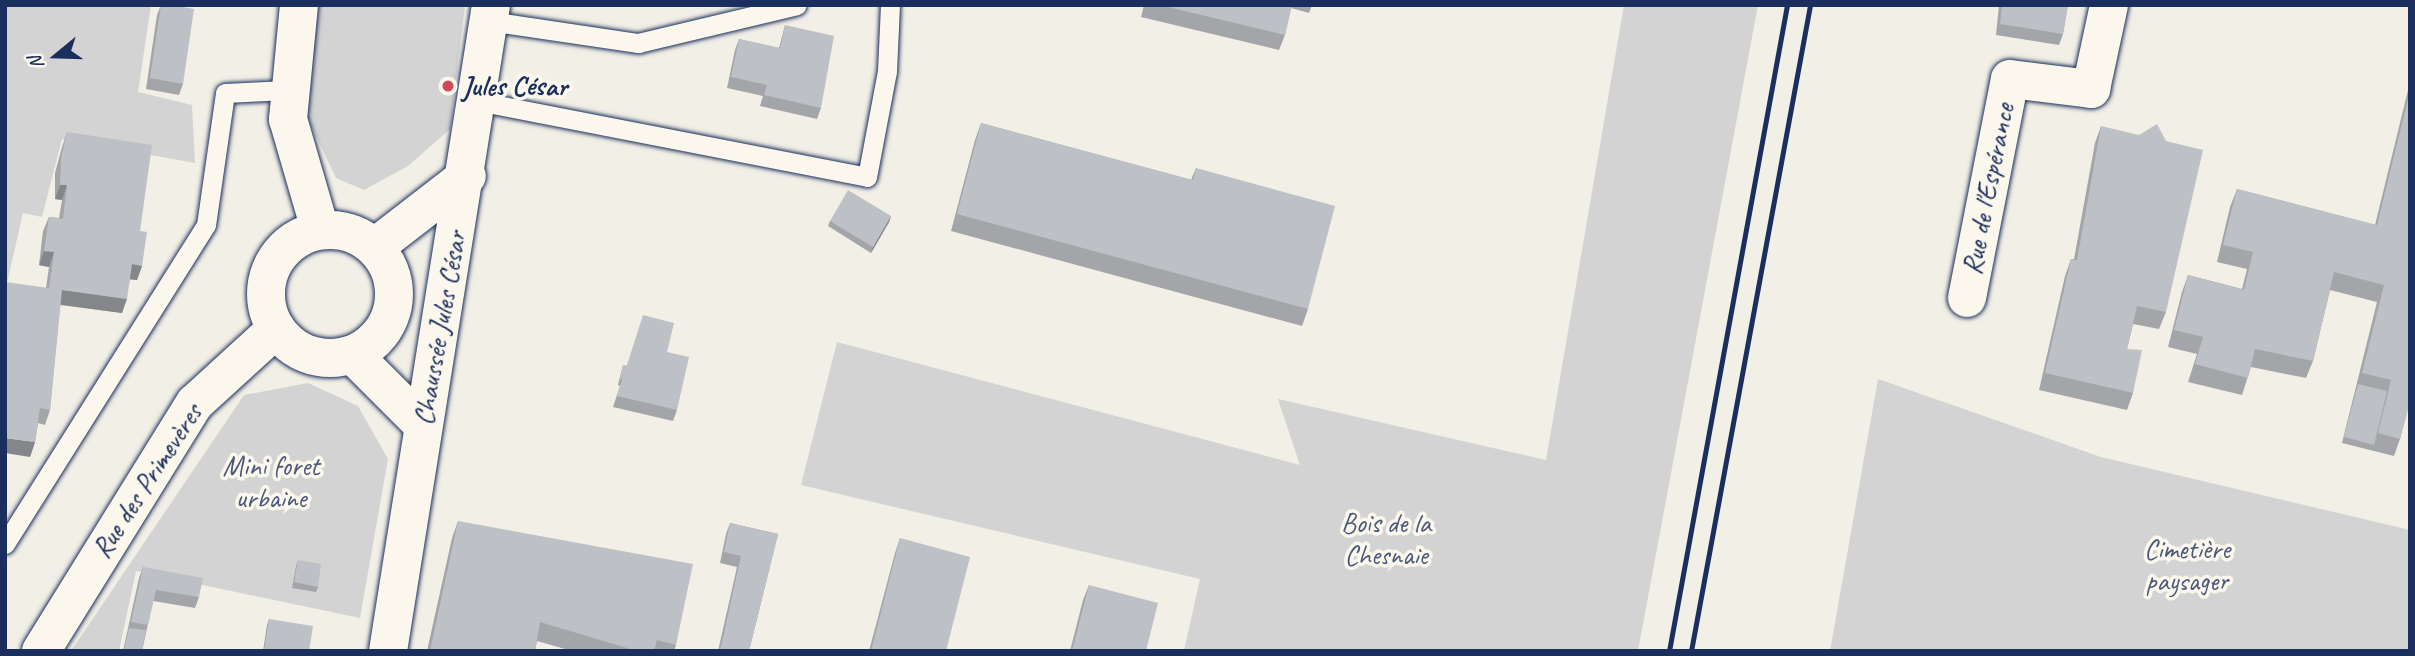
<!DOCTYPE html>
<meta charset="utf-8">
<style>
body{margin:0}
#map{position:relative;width:2415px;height:656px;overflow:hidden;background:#f2efe6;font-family:Caveat,sans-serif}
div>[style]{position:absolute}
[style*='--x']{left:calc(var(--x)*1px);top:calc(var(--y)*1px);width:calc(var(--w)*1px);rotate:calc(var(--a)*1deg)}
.green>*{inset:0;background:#d2d3d2}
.roads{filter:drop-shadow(0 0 2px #1b2f5e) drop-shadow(0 0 2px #1b2f5e)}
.service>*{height:19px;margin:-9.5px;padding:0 9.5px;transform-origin:9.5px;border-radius:9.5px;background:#fbf7ec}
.minor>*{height:38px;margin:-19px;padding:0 19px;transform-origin:19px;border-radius:19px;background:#fbf7ec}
.minor>.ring{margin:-19px;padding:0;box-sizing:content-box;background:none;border:38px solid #fbf7ec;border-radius:50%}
.primary>*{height:38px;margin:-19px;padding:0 19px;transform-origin:19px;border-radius:19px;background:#fbf7ec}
.rail>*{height:5px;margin:-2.5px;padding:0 2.5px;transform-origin:2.5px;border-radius:2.5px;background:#1b2f5e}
.wall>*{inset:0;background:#a3a5a9}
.shaded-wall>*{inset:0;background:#848689}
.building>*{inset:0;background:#bdc0c4}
.dots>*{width:19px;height:19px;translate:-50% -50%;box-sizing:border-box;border:4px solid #fbf7ec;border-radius:50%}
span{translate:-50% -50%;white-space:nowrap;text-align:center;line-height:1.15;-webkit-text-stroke:7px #fbf7ec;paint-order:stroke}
.poi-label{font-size:28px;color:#1b2f5e;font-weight:700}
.left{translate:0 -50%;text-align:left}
.street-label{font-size:28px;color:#1b2f5e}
.park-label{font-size:28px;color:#49587b}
.frame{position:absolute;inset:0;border:7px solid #1b2f5e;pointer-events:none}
.north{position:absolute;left:21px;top:21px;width:70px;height:70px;-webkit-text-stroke:5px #fbf7ec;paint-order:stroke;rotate:251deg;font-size:19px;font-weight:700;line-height:28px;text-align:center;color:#1b2f5e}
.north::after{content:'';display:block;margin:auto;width:24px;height:32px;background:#1b2f5e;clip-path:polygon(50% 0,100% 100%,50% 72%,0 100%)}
</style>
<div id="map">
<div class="green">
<i style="clip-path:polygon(5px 5px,151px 5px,138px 92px,192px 105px,195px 163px,62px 139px,42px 217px,23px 213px,7px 283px)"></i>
<i style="clip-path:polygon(317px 5px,465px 5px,450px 129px,408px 166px,364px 190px,336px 178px,303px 109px)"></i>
<i style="clip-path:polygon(1624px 5px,1758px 5px,1638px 651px,1184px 651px,1200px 579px,801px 485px,837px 342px,1300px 465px,1278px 399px,1546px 460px)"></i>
<i style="clip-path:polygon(1878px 379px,2101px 457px,2410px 530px,2410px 651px,1830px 651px)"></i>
<i style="clip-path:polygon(308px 383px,358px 406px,388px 459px,360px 618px,136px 571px,119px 651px,71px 651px,244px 395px)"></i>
</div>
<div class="roads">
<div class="service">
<i style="--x:489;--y:21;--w:151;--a:8.4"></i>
<i style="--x:638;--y:43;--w:163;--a:-13.4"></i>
<i style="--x:477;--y:101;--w:397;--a:11"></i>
<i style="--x:867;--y:177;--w:108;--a:-79.3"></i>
<i style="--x:887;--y:71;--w:66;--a:-87.4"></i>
<i style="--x:5;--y:544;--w:377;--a:-57.8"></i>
<i style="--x:206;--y:225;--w:133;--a:-81.8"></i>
<i style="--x:225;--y:93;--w:61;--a:-2.8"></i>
</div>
<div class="minor">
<i style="--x:299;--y:5;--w:115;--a:95.5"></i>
<i style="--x:288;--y:119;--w:115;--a:73.8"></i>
<i class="ring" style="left:266px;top:230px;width:90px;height:90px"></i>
<i style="--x:375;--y:247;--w:116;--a:-37.7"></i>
<i style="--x:1967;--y:298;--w:223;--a:-78.9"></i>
<i style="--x:2010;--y:79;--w:82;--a:7"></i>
<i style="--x:2091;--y:89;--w:86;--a:-77.9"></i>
<i style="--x:353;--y:355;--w:99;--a:45"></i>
<i style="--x:41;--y:651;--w:292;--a:-58.2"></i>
<i style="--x:195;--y:403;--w:110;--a:-42.4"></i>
</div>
<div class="primary">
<i style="--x:388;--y:651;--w:654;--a:-80.94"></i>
</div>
</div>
<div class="rail">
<i style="--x:1669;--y:651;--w:657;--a:-79.65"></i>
<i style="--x:1691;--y:651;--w:657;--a:-79.56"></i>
</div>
<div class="wall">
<i style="clip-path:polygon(161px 5px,183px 84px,179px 95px,146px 89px,157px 15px)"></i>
<i style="clip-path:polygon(1144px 5px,1312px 5px,1309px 13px,1291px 8px,1285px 35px,1279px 50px,1141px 17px)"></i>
<i style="clip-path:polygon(1999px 5px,2068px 5px,2063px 34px,2059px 45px,1996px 35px)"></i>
<i style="clip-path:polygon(785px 25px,821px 108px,817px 119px,760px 106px,763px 96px,727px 88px,735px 50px,739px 39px,779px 48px)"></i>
<i style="clip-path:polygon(2410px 82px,2410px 401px,2400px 439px,2394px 456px,2342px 443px,2377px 302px,2330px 290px,2313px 361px,2306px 378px,2251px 367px,2242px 395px,2188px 382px,2197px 354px,2168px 347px,2182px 292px,2188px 275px,2242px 289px,2247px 269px,2217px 262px,2230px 207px,2237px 189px,2375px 225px)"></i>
<i style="clip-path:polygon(981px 123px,1191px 180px,1196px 168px,1308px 309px,1302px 326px,951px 231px,975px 140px)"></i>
<i style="clip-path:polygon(2101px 126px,2166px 312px,2159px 329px,2133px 324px,2127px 349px,2133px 393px,2127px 410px,2039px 390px,2065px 276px,2071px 259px,2074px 259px,2095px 143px)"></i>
<i style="clip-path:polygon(67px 132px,140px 231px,142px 266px,137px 280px,130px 279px,122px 313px,60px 305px,50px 410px,45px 425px,38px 423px,35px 442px,30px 457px,46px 288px,49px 267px,39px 265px,43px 231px,49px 217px,59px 218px,62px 200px,55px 199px,55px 173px,62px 147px)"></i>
<i style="clip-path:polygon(891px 216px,889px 222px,871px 253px,828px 226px,830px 221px)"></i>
<i style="clip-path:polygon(667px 352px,677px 410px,673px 421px,613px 407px,620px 386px,618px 385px,623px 365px,626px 366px)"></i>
<i style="clip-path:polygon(458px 521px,676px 645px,674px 651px,572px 651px,537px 641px,535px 651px,427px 651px,452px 538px)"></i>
<i style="clip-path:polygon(730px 523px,778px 534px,749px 651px,718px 651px,737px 567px,720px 563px,726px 534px)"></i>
<i style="clip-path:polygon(900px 538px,946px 651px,869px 651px,895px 553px)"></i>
<i style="clip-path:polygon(298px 560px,318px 587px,316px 592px,292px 588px,296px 566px)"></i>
<i style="clip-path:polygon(143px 567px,199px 597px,195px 608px,153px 601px,142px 651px,123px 651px,139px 578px)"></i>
<i style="clip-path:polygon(1089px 585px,1146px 651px,1070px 651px,1083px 600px)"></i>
<i style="clip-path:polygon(269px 619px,309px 651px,263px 651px,267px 625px)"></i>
</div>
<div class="shaded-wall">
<i style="clip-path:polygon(60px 185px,67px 185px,62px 200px,55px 199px)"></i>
<i style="clip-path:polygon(891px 216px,889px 222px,871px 253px,873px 247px)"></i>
<i style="clip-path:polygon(44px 251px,54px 252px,49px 267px,39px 265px)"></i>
<i style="clip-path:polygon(132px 264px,142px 266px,137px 280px,126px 279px)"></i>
<i style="clip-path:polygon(62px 290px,127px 299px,122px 313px,56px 304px)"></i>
<i style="clip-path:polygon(5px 438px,35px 442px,30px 457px,5px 453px)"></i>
</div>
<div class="building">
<i style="clip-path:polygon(161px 5px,172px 5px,194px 9px,183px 84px,150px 78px)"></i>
<i style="clip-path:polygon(1160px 5px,1292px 5px,1285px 35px)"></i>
<i style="clip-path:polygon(2002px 5px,2068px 5px,2063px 34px,2000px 24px)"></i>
<i style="clip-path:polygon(785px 25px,834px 36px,821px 108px,764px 95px,767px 85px,731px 77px,739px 39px,780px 48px)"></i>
<i style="clip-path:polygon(2410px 91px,2410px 401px,2400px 439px,2378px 433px,2391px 380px,2362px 373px,2384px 285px,2334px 272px,2313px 361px,2255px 349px,2248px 378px,2195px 364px,2203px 337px,2174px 330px,2188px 275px,2244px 290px,2253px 252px,2223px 245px,2237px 189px,2377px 225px)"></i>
<i style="clip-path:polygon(981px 123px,1193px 180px,1196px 168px,1335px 206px,1308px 309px,957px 214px)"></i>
<i style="clip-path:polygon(2157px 124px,2166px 141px,2203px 150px,2166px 312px,2137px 306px,2127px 349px,2142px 350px,2133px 393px,2045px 373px,2071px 259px,2077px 260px,2101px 126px,2139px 135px)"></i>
<i style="clip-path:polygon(67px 132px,152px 145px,140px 231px,147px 232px,142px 266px,132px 264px,127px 299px,62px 290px,50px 410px,40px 408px,35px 442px,5px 438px,5px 282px,49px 288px,54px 252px,44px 251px,49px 217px,63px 219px,67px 185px,60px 185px,61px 158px)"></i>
<i style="clip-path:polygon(848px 190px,891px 216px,873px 247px,830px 221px)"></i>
<i style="clip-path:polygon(643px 315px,674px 323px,667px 352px,689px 357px,677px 410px,617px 396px)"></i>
<i style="clip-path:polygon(623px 365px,627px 366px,622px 380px,620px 379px)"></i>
<i style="clip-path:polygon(2358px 384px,2387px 391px,2374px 445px,2344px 437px)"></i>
<i style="clip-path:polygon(458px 521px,693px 564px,676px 645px,657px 640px,654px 651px,637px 651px,540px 622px,535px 651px,430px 651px)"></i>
<i style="clip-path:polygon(730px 523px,778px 534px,749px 651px,720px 651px,741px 556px,724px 552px)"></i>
<i style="clip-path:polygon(900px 538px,970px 557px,946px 651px,871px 651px)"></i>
<i style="clip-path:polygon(298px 560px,321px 564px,318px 587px,294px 582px)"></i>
<i style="clip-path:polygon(143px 567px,203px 578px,199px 597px,156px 590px,148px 625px,131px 622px)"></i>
<i style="clip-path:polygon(1089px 585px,1158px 603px,1146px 651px,1072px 651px)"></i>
<i style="clip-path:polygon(269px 619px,313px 626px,309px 651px,264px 651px)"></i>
<i style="clip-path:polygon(129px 628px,146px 630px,142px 651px,124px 651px)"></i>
</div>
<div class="dots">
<i style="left:448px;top:86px;background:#d1495b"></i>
</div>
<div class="poi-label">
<span class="left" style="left:462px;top:86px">Jules César</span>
</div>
<div class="street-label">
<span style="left:1988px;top:189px;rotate:-79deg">Rue de l'Espérance</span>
<span style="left:440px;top:328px;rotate:-80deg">Chaussée Jules César</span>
<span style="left:147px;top:481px;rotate:-57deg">Rue des Primevères</span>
</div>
<div class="park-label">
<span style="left:271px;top:482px">Mini foret<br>urbaine</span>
<span style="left:1386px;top:539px">Bois de la<br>Chesnaie</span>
<span style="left:2187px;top:565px">Cimetière<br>paysager</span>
</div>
<div class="frame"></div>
<div class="north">N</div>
</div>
